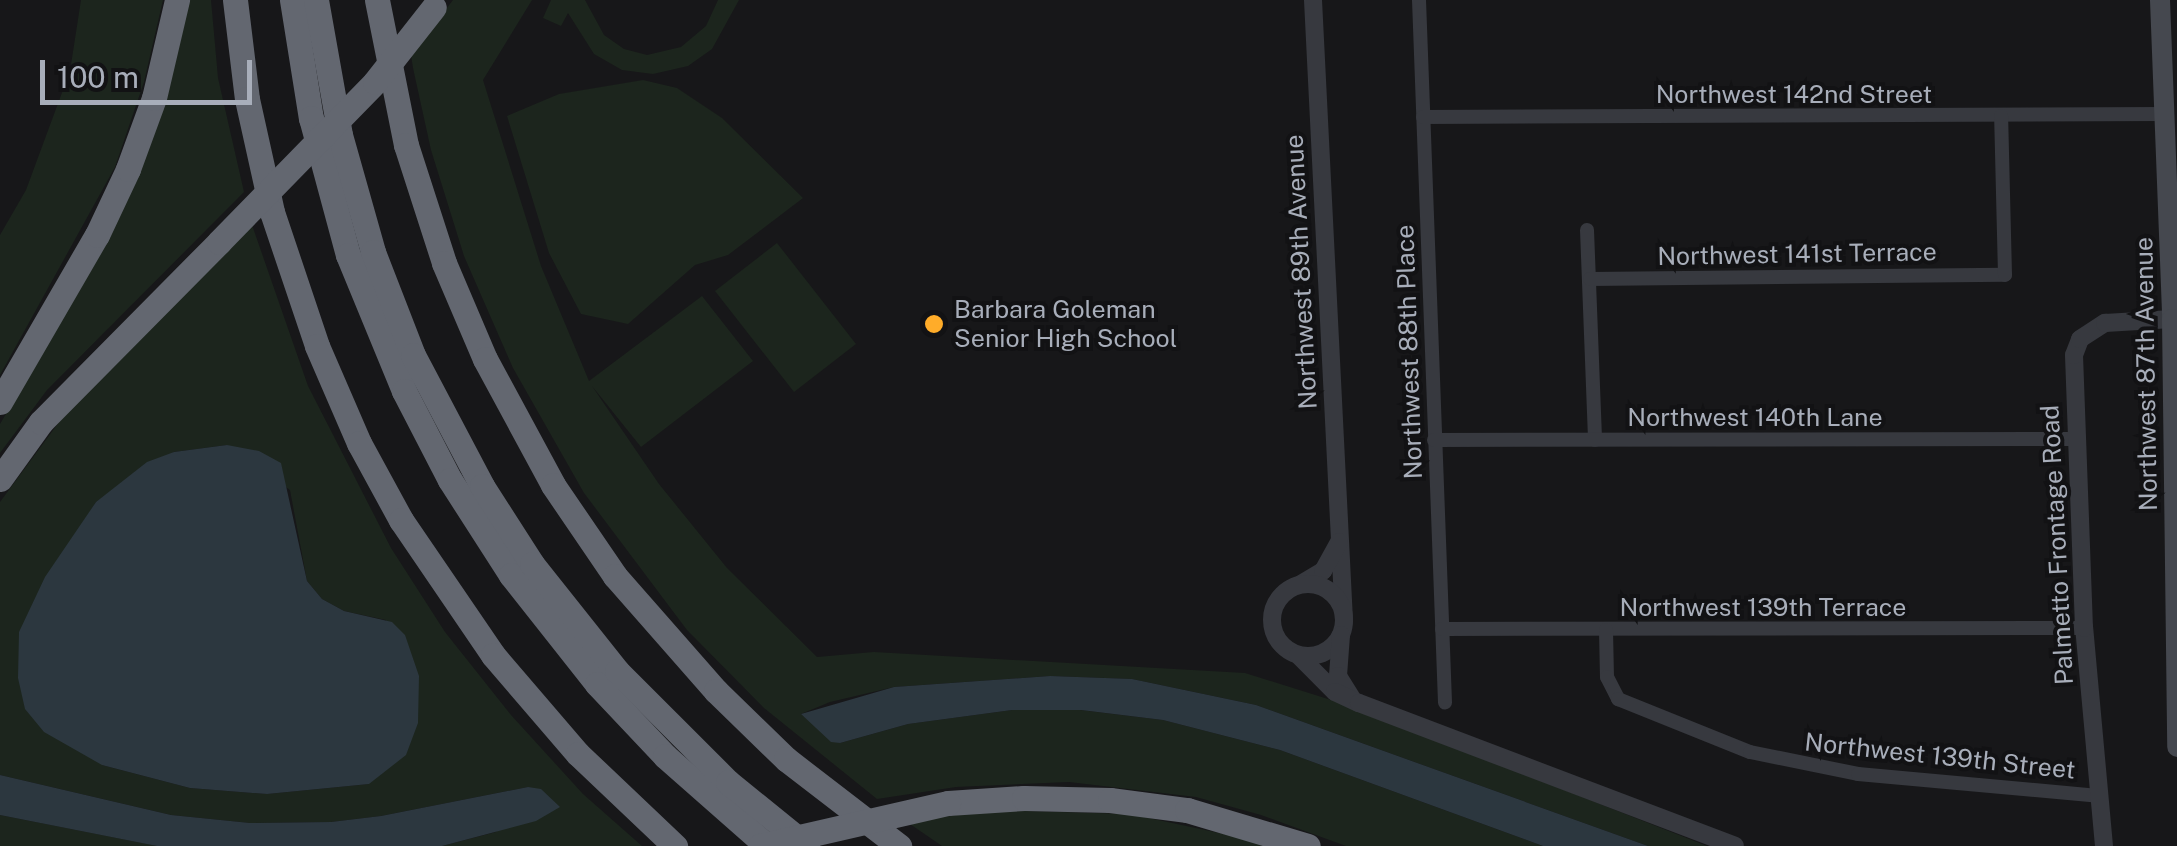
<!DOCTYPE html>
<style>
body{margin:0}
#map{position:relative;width:2177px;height:846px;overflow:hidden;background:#171719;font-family:"Public Sans",sans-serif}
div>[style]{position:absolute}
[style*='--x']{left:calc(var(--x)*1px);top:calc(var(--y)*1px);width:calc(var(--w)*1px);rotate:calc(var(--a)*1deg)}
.green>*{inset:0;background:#1c251d}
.water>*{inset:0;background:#2c373f}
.minor>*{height:14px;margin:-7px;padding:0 7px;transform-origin:7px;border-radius:7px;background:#37393f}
.tertiary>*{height:18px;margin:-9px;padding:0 9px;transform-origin:9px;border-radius:9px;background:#37393f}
.tertiary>.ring{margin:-9px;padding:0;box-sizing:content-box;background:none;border:18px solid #37393f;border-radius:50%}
.secondary>*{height:20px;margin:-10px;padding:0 10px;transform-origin:10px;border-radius:10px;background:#45484f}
.motorway>*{height:25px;margin:-12.5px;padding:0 12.5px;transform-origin:12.5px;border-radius:12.5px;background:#636770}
.motorway-bridge>*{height:25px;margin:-12.5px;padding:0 12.5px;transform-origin:12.5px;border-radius:12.5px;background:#636770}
.dots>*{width:28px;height:28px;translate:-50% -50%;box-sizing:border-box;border:5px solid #121214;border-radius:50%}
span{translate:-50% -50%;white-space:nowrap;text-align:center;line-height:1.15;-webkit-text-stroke:8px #121214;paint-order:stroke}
.street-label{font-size:25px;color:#a8aeba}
.poi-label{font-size:25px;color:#a8aeba}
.left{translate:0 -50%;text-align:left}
.scale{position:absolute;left:40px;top:60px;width:212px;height:45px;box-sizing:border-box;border:5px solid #a8aeba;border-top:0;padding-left:12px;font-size:30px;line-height:35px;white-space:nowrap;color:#a8aeba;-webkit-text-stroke:8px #121214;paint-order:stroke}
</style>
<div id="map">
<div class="green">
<i style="clip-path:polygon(81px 0,163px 0,144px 82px,115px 167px,0 375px,0 235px,26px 190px,70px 71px)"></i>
<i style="clip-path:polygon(188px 0,211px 0,218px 78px,244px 192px,47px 390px,0 453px,0 424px,58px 325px,155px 128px)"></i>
<i style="clip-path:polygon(453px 0,532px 0,483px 80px,541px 266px,589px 381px,702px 296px,753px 361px,641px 447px,592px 386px,659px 484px,727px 568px,817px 657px,874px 652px,1245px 673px,1347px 705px,1707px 846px,1648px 846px,1256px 705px,1132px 679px,1050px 676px,894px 687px,830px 702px,801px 714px,840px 743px,908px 724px,1012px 710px,1080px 710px,1163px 720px,1280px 750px,1543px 846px,1346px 846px,1261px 815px,1196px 797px,1069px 782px,956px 787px,877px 799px,764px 708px,687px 630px,584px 493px,513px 368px,464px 256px,431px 150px,413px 68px,411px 55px)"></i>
<i style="clip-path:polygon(551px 0,585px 0,604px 35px,624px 49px,647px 55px,681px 47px,706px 26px,718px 0,739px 0,712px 49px,688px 66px,653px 74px,622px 70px,594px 54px,568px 13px,561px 26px,543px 18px)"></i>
<i style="clip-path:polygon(643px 80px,677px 88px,722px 118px,803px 198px,728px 255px,695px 265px,628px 324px,581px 314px,549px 253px,507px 116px,559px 94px)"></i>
<i style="clip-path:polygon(evenodd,252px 225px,308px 386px,391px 548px,445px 632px,511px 715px,583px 794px,642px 846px,442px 846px,496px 832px,528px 787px,381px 816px,331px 822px,250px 823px,171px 815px,0 775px,0 502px,65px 414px,252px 225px,227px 445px,290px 490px,307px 581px,322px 599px,344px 611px,386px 620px,369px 784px,267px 794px,190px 788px,102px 765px,77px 532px,96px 502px,174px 452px,227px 445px)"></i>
<i style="clip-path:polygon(777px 243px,856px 344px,794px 392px,715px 291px)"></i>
<i style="clip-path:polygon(991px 810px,1130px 814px,1280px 846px,942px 846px,907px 822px)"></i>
<i style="clip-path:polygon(0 815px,153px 845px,157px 846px,0 846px)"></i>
</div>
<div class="water">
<i style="clip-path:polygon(227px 445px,259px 451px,281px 463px,307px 581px,322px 599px,344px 611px,392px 622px,405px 635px,419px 676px,418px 723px,406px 755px,369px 784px,267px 794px,190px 788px,102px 765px,44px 732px,25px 709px,18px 678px,19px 632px,45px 577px,96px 502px,147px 462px,174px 452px)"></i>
<i style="clip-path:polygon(1050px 676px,1132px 679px,1256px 705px,1648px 846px,1543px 846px,1280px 750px,1163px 720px,1081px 710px,1012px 710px,908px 724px,840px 743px,831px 742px,801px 714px,894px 687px)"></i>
<i style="clip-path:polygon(0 775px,171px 815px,250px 823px,331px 822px,381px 816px,528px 787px,541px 789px,560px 807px,536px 821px,442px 846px,157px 846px,0 815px)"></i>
</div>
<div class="minor">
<i style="--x:1419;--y:0;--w:703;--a:87.88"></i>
<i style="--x:1423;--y:117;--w:742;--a:-0.23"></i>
<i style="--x:1587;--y:230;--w:210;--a:87.8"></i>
<i style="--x:1590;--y:279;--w:415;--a:-0.6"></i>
<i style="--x:2005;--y:275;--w:159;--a:-91.4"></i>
<i style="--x:1434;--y:440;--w:643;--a:-0.09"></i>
<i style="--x:1442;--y:629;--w:642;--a:-0.09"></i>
<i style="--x:1606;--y:630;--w:47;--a:88.8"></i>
<i style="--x:1607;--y:677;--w:25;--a:63"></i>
<i style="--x:1618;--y:699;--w:142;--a:21.9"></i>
<i style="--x:1750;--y:752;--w:110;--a:11.5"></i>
<i style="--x:1858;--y:774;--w:244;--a:5.2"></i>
</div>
<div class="tertiary">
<i style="--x:1313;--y:0;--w:622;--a:87.14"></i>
<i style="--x:1301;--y:584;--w:26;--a:-31"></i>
<i style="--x:1323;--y:571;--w:33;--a:-61"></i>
<i class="ring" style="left:1272px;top:584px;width:54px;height:54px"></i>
<i style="--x:1341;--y:635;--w:41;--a:94.2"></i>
<i style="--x:1338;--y:676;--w:25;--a:58"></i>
<i style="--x:1298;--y:655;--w:52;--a:45"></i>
<i style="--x:1335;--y:692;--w:26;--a:25"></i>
<i style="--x:1359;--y:703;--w:402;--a:20.8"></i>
<i style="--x:2104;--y:846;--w:219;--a:-95.2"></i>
<i style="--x:2084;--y:628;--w:273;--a:-92.1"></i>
<i style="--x:2074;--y:355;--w:17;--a:-69"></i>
<i style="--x:2080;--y:339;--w:30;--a:-33"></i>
<i style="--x:2105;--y:323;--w:67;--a:-3.4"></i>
</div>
<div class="secondary">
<i style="--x:2160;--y:0;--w:319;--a:87.8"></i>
<i style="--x:2172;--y:319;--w:428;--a:89.3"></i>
</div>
<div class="motorway">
<i style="--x:235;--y:0;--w:100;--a:83.1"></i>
<i style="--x:247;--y:99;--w:116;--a:77.5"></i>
<i style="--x:272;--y:212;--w:141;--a:71.4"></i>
<i style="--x:317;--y:346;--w:106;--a:66.6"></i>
<i style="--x:359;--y:443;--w:88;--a:61.4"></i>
<i style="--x:401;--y:520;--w:163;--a:55.7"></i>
<i style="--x:493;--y:655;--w:130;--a:49.4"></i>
<i style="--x:578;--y:754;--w:134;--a:43.5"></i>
<i style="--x:292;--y:0;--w:120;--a:80.9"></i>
<i style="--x:311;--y:118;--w:142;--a:74.9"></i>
<i style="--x:348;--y:255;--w:147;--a:67.6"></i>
<i style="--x:404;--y:391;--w:100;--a:62.7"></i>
<i style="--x:450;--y:480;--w:113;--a:57.3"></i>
<i style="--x:511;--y:575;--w:139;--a:51.7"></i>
<i style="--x:597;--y:684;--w:99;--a:46.6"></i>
<i style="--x:665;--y:756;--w:136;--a:41.4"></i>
<i style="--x:316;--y:0;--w:137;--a:79.9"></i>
<i style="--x:340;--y:135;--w:122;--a:74.2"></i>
<i style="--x:373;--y:252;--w:110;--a:68.8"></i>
<i style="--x:413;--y:355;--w:148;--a:62.2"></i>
<i style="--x:482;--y:486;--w:93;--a:57.3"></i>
<i style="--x:532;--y:564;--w:137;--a:51.5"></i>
<i style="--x:617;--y:671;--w:157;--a:45"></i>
<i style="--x:728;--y:782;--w:102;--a:39"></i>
<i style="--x:377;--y:0;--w:148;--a:78.7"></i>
<i style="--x:406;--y:145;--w:124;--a:72.1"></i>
<i style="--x:444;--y:263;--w:104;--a:66.9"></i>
<i style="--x:485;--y:359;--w:143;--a:61.6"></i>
<i style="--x:553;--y:485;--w:110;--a:55.7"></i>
<i style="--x:615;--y:576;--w:153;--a:48.7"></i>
<i style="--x:716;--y:691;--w:98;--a:44.2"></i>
<i style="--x:786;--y:759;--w:143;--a:37.6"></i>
<i style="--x:0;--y:402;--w:193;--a:-59.9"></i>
<i style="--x:97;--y:235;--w:73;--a:-64.8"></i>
<i style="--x:128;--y:169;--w:76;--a:-69.9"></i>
<i style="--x:154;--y:98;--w:101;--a:-76.8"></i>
<i style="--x:0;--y:479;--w:70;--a:-54.3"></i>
<i style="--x:41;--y:422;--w:253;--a:-45.3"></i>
<i style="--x:948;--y:803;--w:76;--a:-3.8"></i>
<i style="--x:1024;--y:798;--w:86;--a:1.3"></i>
<i style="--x:1110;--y:800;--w:78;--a:7.4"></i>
<i style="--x:1187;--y:810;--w:126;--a:16.6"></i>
</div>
<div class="motorway-bridge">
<i style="--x:219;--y:242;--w:223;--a:-45.7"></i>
<i style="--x:375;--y:82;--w:95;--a:-51.8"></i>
<i style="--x:760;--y:846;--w:193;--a:-12.9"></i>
</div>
<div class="dots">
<i style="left:934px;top:324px;background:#ffac29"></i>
</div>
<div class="street-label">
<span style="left:1794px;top:94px">Northwest 142nd Street</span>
<span style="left:1797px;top:254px;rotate:-1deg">Northwest 141st Terrace</span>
<span style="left:1301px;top:272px;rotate:-93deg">Northwest 89th Avenue</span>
<span style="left:1409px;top:352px;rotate:-92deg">Northwest 88th Place</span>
<span style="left:2146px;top:374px;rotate:-91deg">Northwest 87th Avenue</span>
<span style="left:1755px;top:417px">Northwest 140th Lane</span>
<span style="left:2057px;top:545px;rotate:-93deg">Palmetto Frontage Road</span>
<span style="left:1763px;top:607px">Northwest 139th Terrace</span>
<span style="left:1940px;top:756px;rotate:6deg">Northwest 139th Street</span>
</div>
<div class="poi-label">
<span class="left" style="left:954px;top:324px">Barbara Goleman<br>Senior High School</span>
</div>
<div class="scale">100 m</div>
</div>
